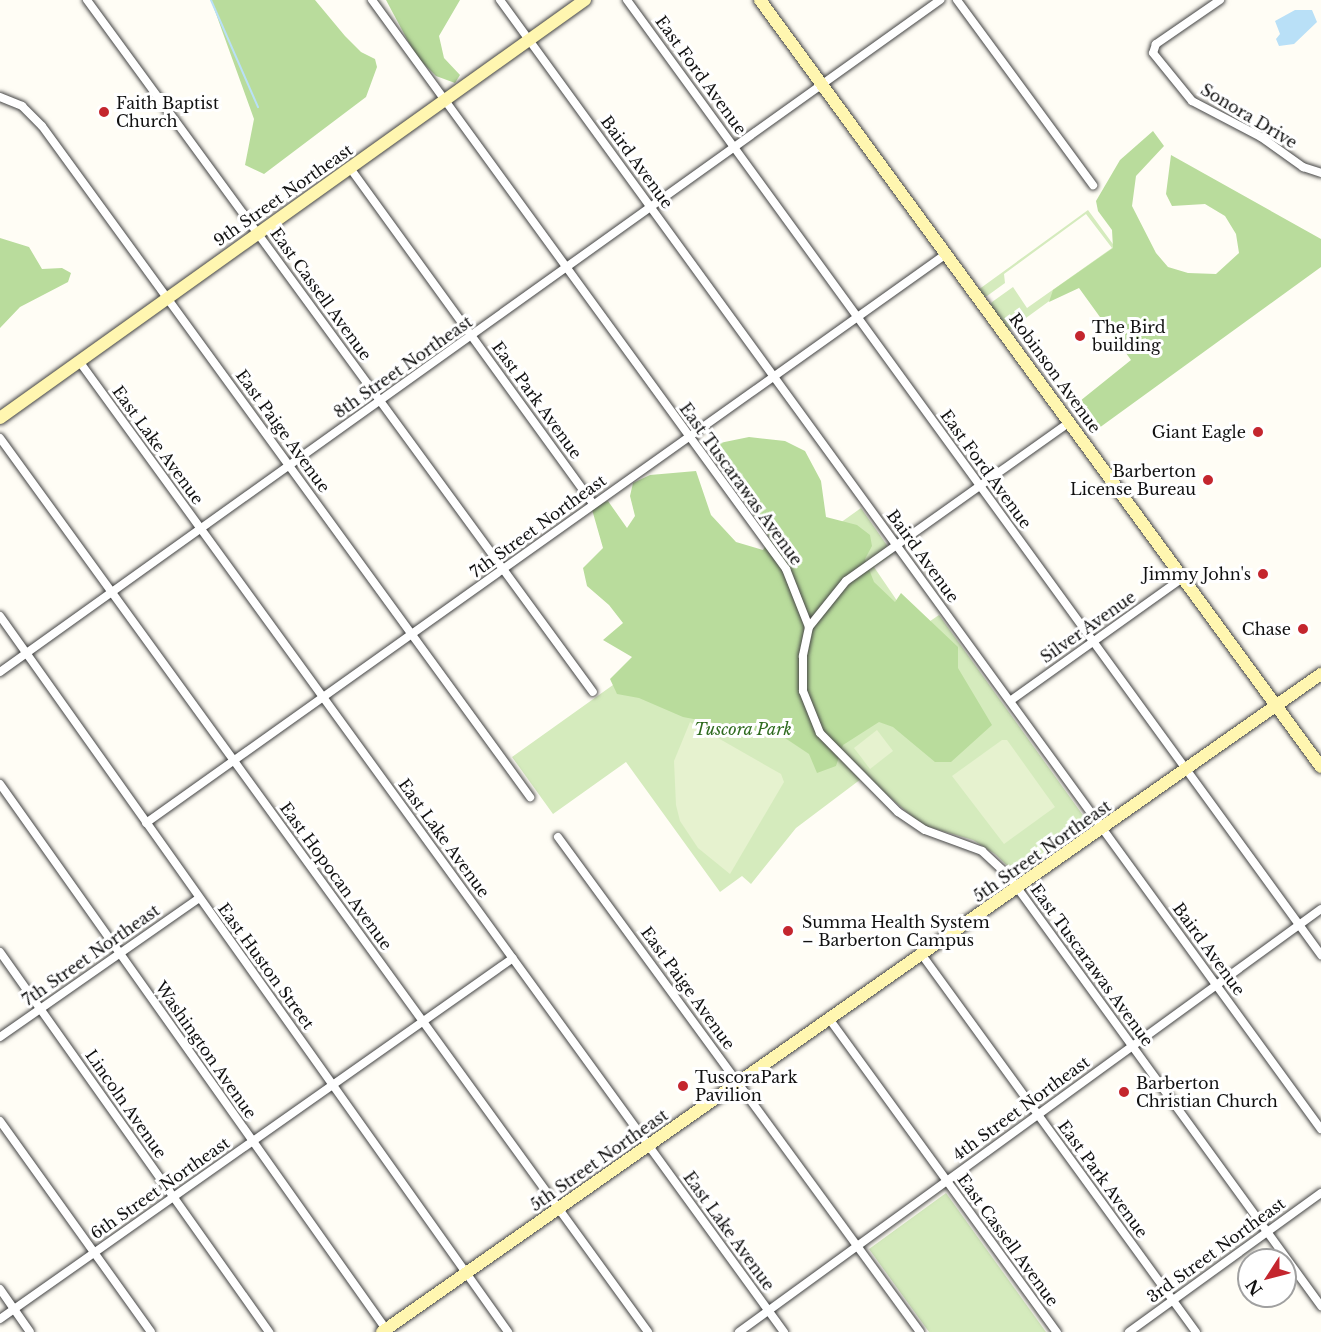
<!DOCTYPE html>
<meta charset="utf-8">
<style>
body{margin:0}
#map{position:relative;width:1321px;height:1332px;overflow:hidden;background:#fffdf5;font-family:"Libre Baskerville",serif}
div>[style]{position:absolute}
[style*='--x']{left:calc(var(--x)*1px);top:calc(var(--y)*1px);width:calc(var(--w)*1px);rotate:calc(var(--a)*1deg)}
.green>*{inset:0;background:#d5ebbd}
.forest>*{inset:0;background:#b9dc9c}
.pitch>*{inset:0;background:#e6f2cf}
.water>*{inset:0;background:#b9e0f7}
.stream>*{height:2px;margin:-1px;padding:0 1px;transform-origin:1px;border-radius:1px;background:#b9e0f7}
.roads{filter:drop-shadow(0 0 2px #444) drop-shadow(0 0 2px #444)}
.street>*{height:8px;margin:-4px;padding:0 4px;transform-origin:4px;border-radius:4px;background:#fff}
.secondary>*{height:12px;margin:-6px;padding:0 6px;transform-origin:6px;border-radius:6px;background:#fff6b0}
.dots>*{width:16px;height:16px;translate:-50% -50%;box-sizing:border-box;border:3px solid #fff;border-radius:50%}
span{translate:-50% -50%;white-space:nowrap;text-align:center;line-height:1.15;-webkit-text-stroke:6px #fff;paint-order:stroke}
.street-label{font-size:16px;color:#111}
.poi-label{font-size:16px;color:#111}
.left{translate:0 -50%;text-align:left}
.right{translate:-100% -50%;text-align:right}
.park-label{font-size:16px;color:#2f6b1f;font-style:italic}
.north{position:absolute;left:1237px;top:1248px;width:60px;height:60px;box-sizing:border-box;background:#fff;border:2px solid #a0a0a0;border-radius:50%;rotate:234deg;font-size:16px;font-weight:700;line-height:24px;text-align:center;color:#111}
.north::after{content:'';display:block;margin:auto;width:21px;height:27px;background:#c4262e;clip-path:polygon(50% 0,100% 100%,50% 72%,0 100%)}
</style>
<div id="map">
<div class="green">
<i style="clip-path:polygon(1088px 210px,1118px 251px,1008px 331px,990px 306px,992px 302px,1013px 287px,1027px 308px,1112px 248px,1086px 214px,1004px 274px,1005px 283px,987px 296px,983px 297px,978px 290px)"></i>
<i style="clip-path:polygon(861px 508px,893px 554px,874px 567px,917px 630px,939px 615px,1090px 825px,1018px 876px,995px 854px,973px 840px,922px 825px,865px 776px,796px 828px,751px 884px,742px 876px,720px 892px,626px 762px,553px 814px,512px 757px)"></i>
<i style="clip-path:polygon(946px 1193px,1046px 1332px,929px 1332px,869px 1249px)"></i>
</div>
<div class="forest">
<i style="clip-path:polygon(211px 0,315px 0,345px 36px,361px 52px,375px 59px,377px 67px,366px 97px,264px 174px,245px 165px,254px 119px)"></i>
<i style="clip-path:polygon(386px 0,460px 0,439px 36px,444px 58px,460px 75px,455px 83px,436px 76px,416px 56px)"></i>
<i style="clip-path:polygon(1153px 131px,1164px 146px,1136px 176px,1132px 206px,1156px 253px,1168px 267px,1188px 273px,1216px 274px,1239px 253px,1236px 234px,1225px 216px,1205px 204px,1172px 206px,1166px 194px,1171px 155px,1321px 239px,1321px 267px,1099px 428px,1080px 401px,1131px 360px,1079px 288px,1049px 302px,1053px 290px,1113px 248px,1112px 230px,1098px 211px,1096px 201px,1120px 160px)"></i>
<i style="clip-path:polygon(0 238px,29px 247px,42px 269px,62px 268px,71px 273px,68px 282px,20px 307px,0 328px)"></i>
<i style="clip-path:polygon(749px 437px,785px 441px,805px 451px,821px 481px,826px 517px,857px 525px,870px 535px,872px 546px,865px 559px,874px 582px,895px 602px,901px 593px,958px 647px,958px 668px,992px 725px,951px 762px,935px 762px,893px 727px,879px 722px,843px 745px,836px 766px,817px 773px,809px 754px,782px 736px,683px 717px,639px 698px,617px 694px,610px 679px,632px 657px,603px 640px,623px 623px,609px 605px,587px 586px,583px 568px,603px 548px,591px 506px,608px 501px,627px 528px,635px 516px,630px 496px,633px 483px,650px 475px,696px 471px,711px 515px,736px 542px,763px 550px,770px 538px,705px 446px)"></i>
</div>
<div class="pitch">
<i style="clip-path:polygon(690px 722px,781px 774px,784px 782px,730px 874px,698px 848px,680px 821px,676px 805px,674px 761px)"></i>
<i style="clip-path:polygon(877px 730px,893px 751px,870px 769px,854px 748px)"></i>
<i style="clip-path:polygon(1002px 740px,1007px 740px,1055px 807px,1004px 844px,952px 776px)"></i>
</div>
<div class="water">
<i style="clip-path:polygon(1295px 10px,1312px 10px,1317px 22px,1294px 44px,1279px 46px,1276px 39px,1280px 34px,1275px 21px)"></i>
</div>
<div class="stream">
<i style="--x:211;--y:0;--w:117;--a:66.3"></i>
</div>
<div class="roads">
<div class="street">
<i style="--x:87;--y:0;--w:857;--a:53.83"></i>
<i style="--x:372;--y:0;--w:704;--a:53.96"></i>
<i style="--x:786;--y:569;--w:62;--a:68.4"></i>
<i style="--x:809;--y:627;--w:30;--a:102"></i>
<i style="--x:803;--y:656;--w:35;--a:90"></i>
<i style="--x:803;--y:691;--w:45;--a:68"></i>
<i style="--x:820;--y:733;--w:111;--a:45.4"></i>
<i style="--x:898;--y:812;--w:32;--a:34"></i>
<i style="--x:925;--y:830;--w:61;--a:20.2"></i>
<i style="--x:982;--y:851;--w:35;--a:43"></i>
<i style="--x:1008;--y:875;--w:533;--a:54.01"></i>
<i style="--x:500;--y:0;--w:1396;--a:53.98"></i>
<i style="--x:627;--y:0;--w:1181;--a:53.99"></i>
<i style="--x:957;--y:0;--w:230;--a:53.7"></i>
<i style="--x:1220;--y:0;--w:78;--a:145.5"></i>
<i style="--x:1156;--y:44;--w:9;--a:108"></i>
<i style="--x:1153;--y:53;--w:62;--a:50.9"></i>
<i style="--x:1192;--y:101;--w:78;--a:27.6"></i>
<i style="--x:1261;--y:137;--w:52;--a:35.5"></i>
<i style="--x:1303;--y:167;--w:19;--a:18"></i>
<i style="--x:0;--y:97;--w:24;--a:22"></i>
<i style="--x:22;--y:106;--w:28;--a:45"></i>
<i style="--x:42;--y:126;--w:830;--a:53.97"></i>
<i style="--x:350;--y:168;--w:415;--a:54.1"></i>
<i style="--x:79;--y:361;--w:1200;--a:54.02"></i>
<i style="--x:0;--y:438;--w:1104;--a:54.06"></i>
<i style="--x:0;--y:616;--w:878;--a:54.64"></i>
<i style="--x:809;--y:627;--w:59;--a:-51.2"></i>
<i style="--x:846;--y:581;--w:275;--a:-35.4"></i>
<i style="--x:0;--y:672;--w:1156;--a:-35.56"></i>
<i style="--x:1010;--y:701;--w:214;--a:-35.5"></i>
<i style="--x:0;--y:784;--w:671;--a:54.7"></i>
<i style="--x:146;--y:823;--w:982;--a:-35.42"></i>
<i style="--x:558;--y:837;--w:613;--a:53.82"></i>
<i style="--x:0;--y:952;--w:466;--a:54.7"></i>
<i style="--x:922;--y:955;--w:466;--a:54"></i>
<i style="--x:830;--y:1020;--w:386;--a:54"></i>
<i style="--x:0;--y:1037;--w:243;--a:-34.9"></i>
<i style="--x:0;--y:1121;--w:259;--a:54.4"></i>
<i style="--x:0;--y:1289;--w:52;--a:55.1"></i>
<i style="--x:0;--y:1319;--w:627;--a:-35.13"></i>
<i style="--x:739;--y:1332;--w:719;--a:-36.01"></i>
<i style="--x:1129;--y:1332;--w:237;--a:-35.9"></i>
</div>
<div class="secondary">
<i style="--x:760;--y:0;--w:950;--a:53.82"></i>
<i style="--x:0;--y:418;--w:719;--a:-35.55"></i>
<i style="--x:382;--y:1332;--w:1147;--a:-35.02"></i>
</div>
</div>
<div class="dots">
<i style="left:104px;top:112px;background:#c4262e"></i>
<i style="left:1080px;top:336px;background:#c4262e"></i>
<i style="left:1258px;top:432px;background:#c4262e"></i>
<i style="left:1208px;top:480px;background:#c4262e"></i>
<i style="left:1263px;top:574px;background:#c4262e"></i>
<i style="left:1303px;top:629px;background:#c4262e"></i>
<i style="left:788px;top:931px;background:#c4262e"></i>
<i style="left:683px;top:1086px;background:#c4262e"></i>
<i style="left:1124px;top:1092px;background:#c4262e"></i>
</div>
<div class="street-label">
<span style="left:701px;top:75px;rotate:54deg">East Ford Avenue</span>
<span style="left:1249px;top:116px;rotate:31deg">Sonora Drive</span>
<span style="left:637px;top:162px;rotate:54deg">Baird Avenue</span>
<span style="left:283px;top:195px;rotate:-35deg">9th Street Northeast</span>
<span style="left:321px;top:294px;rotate:54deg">East Cassell Avenue</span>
<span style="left:403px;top:367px;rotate:-35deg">8th Street Northeast</span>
<span style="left:1055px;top:373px;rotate:54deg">Robinson Avenue</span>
<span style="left:537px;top:400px;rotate:54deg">East Park Avenue</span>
<span style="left:283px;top:431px;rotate:54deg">East Paige Avenue</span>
<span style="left:158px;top:445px;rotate:54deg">East Lake Avenue</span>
<span style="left:986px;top:469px;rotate:54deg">East Ford Avenue</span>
<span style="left:741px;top:484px;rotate:54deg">East Tuscarawas Avenue</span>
<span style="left:538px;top:526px;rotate:-36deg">7th Street Northeast</span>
<span style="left:923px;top:556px;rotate:54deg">Baird Avenue</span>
<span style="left:1088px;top:627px;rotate:-35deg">Silver Avenue</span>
<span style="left:444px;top:838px;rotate:54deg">East Lake Avenue</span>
<span style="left:1042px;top:851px;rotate:-35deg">5th Street Northeast</span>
<span style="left:336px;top:876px;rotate:54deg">East Hopocan Avenue</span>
<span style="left:1209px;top:949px;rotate:54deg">Baird Avenue</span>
<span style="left:91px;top:955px;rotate:-35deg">7th Street Northeast</span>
<span style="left:1092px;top:965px;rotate:54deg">East Tuscarawas Avenue</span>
<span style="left:266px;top:966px;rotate:54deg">East Huston Street</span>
<span style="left:688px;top:988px;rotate:54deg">East Paige Avenue</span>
<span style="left:206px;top:1050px;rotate:55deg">Washington Avenue</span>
<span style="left:126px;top:1104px;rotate:55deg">Lincoln Avenue</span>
<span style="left:1021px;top:1108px;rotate:-36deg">4th Street Northeast</span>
<span style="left:599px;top:1160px;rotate:-35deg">5th Street Northeast</span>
<span style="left:1103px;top:1179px;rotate:54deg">East Park Avenue</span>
<span style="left:160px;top:1188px;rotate:-35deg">6th Street Northeast</span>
<span style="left:729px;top:1231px;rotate:54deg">East Lake Avenue</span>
<span style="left:1008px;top:1240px;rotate:54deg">East Cassell Avenue</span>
<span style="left:1216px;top:1250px;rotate:-36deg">3rd Street Northeast</span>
</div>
<div class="poi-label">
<span class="left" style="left:116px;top:112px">Faith Baptist<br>Church</span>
<span class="left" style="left:1092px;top:336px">The Bird<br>building</span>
<span class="right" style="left:1246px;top:432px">Giant Eagle</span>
<span class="right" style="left:1196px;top:480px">Barberton<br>License Bureau</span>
<span class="right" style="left:1251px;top:574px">Jimmy John's</span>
<span class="right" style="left:1291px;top:629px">Chase</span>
<span class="left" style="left:802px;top:931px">Summa Health System<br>– Barberton Campus</span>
<span class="left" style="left:695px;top:1086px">TuscoraPark<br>Pavilion</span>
<span class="left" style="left:1136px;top:1092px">Barberton<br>Christian Church</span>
</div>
<div class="park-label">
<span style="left:743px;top:729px">Tuscora Park</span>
</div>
<div class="north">N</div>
</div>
